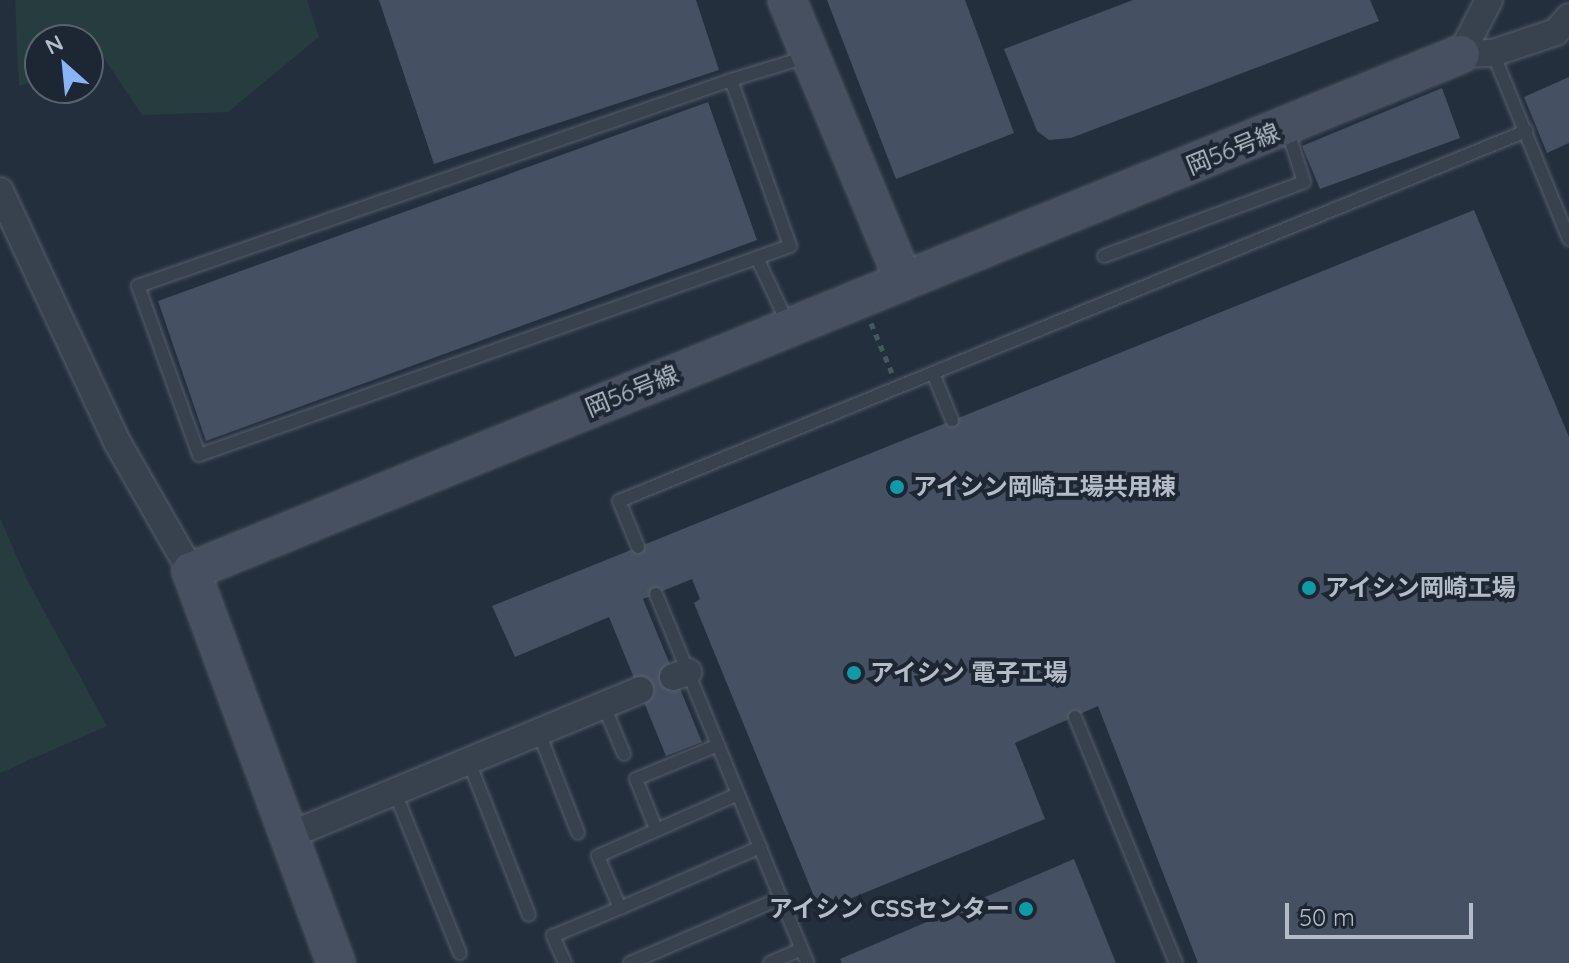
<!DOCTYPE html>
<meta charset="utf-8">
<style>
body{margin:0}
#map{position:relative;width:1569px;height:963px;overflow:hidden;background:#242f3e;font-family:Quicksand,"Noto Sans JP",sans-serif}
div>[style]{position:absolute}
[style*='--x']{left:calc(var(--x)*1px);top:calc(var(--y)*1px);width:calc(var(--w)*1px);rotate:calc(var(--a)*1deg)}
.green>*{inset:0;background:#263c3f}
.building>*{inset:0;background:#455162}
.path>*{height:5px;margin-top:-2.5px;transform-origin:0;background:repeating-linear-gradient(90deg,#44595c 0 6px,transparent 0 12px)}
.roads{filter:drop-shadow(0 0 2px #565f6c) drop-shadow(0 0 2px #565f6c)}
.lane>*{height:12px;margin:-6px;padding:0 6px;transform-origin:6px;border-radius:6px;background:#38414e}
.street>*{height:26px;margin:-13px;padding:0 13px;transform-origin:13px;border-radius:13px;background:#38414e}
.secondary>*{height:36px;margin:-18px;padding:0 18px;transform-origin:18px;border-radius:18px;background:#465061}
.dots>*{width:22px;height:22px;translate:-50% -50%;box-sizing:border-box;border:4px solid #1d2633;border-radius:50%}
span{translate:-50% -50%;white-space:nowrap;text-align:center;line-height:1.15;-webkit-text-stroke:8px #1d2633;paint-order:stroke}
.street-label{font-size:24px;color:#b4bcc9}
.poi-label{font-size:24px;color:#b4bcc9;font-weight:700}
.left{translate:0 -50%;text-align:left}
.right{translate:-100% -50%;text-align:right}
.north{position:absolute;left:24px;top:24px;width:80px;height:80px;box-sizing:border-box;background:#1d2633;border:2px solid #59626f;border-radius:50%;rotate:333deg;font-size:22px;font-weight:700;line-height:32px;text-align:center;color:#b4bcc9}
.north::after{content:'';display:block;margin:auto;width:28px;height:36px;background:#8ab4f8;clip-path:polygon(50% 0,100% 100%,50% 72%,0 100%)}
.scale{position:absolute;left:1285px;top:903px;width:188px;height:36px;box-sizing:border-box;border:4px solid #b4bcc9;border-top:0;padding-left:10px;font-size:24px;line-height:28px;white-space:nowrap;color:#b4bcc9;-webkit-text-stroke:6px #1d2633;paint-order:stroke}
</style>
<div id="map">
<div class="green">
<i style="clip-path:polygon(15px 0,307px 0,319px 37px,228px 112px,142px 115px,104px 58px,88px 63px,88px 40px,40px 40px,40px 79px,19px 86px)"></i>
<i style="clip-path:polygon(0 518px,27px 580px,107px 726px,0 773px)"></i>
</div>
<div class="building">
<i style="clip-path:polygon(379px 0,696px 0,719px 70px,434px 164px)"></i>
<i style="clip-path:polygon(827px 0,965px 0,1014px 133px,896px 179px)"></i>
<i style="clip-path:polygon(1133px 0,1370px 0,1379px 21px,1071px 138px,1049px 140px,1037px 131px,1004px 49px)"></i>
<i style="clip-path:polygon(1569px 77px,1569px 143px,1547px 153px,1524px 97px)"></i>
<i style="clip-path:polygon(1442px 88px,1460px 138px,1320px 189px,1302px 146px)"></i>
<i style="clip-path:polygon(708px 102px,757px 240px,206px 441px,158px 301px)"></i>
<i style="clip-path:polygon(1474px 210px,1569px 437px,1569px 963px,1198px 963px,1098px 706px,1015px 743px,1045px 819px,820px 911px,694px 603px,700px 599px,692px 579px,643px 599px,702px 742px,666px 756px,609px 617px,515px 657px,492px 606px)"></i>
<i style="clip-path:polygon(1074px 859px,1116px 963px,842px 963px,840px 959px)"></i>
</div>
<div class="path">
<i style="--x:871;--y:323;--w:54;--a:67.2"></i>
</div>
<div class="roads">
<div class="lane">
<i style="--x:1493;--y:53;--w:201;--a:67.8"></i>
<i style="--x:731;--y:80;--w:176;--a:70.4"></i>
<i style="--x:790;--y:246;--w:627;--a:160.52"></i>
<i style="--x:199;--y:455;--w:180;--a:-109.8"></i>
<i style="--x:138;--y:286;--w:628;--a:-19.16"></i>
<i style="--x:731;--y:80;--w:78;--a:-17"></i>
<i style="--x:1104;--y:256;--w:213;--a:-20.3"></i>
<i style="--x:1304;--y:182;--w:57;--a:-107.5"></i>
<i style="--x:758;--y:260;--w:73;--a:64.8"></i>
<i style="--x:933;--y:373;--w:51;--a:68"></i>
<i style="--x:638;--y:547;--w:50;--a:-112.4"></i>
<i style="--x:619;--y:501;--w:980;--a:-22.19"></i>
<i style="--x:656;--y:594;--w:399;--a:67.7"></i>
<i style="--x:604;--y:706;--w:52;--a:67.4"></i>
<i style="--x:1075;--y:717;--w:266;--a:67.7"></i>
<i style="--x:539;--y:733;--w:107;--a:68.7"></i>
<i style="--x:469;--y:762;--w:164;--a:68.6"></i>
<i style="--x:394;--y:790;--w:176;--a:68"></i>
<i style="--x:738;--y:794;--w:153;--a:156.1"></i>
<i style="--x:598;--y:856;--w:56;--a:67.1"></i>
<i style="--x:620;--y:908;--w:153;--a:-23.5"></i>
<i style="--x:656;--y:829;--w:54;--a:-111.8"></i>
<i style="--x:636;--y:779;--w:89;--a:-22.5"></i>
<i style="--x:565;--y:963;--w:30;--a:-114"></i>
<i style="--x:553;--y:936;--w:73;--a:-22.7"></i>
<i style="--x:630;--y:963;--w:164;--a:-23.3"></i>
<i style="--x:770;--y:963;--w:34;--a:-24"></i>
</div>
<div class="street">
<i style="--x:1489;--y:0;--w:61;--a:117.4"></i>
<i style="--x:1461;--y:54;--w:32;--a:-2"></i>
<i style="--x:1493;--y:53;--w:66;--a:-18.4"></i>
<i style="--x:1556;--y:32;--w:20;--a:-49"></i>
<i style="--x:0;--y:191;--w:277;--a:65"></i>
<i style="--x:117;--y:442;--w:149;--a:60.2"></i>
<i style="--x:673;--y:677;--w:16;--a:-18"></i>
<i style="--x:290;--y:835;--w:379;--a:-22.5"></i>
</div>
<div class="secondary">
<i style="--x:787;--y:0;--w:302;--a:67.4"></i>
<i style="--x:336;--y:963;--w:418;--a:-110.3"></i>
<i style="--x:191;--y:571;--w:1371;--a:-22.15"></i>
</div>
</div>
<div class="dots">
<i style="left:897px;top:487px;background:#0f9aa8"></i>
<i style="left:1309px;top:588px;background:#0f9aa8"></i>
<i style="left:854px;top:673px;background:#0f9aa8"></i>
<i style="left:1026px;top:909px;background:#0f9aa8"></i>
</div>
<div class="street-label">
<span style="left:1233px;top:149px;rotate:-22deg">岡56号線</span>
<span style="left:632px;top:391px;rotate:-22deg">岡56号線</span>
</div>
<div class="poi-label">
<span class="left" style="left:913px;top:487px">アイシン岡崎工場共用棟</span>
<span class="left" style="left:1325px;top:588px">アイシン岡崎工場</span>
<span class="left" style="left:870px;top:673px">アイシン 電子工場</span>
<span class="right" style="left:1010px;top:909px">アイシン CSSセンター</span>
</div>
<div class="north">N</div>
<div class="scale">50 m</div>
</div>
